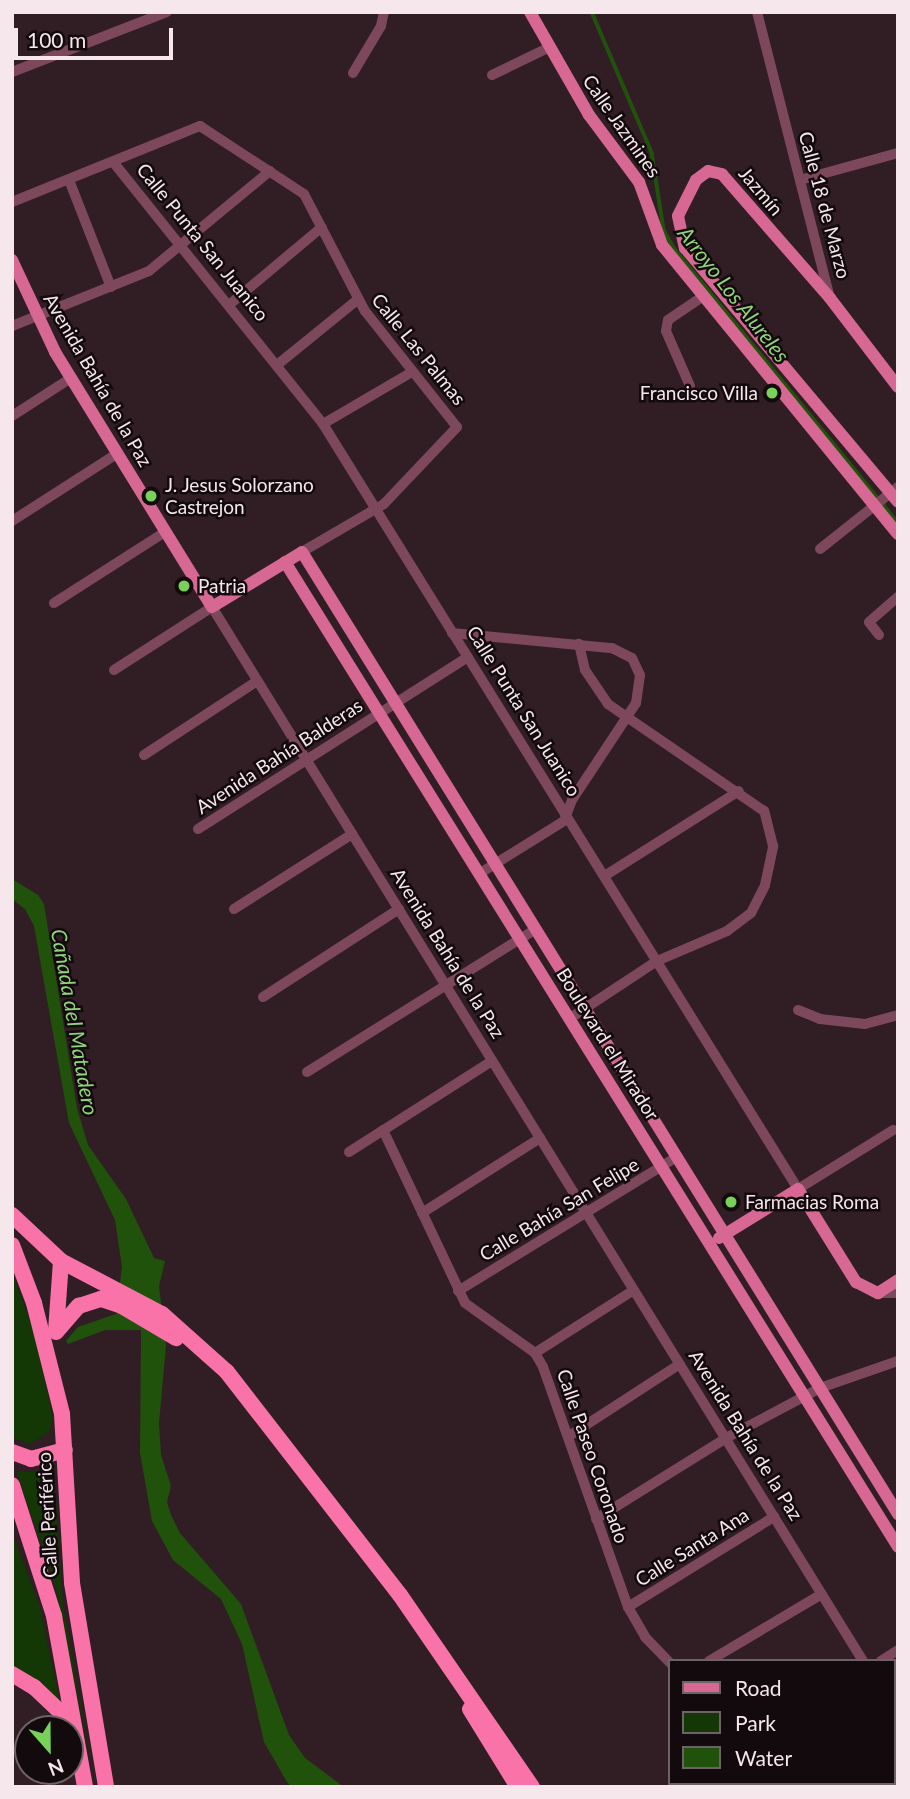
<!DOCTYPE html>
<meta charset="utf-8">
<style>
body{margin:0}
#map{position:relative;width:910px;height:1799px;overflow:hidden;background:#311d24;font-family:Lato,sans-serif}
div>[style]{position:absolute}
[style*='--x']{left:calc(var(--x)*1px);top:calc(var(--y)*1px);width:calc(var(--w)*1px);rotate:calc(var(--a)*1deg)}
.green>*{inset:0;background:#143706}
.water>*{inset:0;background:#21520c}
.stream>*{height:3.5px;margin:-1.75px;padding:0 1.75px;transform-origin:1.75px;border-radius:1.75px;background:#21520c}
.minor>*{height:10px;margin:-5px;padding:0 5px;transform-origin:5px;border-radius:5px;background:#7e485c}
.major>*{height:12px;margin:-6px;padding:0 6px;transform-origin:6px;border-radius:6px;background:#d66893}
.highway>*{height:16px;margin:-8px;padding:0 8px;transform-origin:8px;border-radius:8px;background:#f973a9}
.dots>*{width:19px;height:19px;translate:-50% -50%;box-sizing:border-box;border:4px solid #130a0d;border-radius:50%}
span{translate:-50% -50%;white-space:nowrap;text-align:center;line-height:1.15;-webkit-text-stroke:5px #130a0d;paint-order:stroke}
.street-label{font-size:19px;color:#f5e7eb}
.poi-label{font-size:19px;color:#f5e7eb}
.right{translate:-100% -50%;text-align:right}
.left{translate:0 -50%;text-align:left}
.water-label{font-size:21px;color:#8fd579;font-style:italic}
.frame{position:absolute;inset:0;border:14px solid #f5e7eb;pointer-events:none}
.legend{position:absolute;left:668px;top:1659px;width:228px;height:126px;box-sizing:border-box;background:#130a0d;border:2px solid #6d6266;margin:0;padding:9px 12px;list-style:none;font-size:21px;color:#f5e7eb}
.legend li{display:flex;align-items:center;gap:14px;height:35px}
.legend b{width:35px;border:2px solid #6d6266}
.north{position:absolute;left:14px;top:1715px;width:70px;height:70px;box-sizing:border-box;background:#130a0d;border:2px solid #6d6266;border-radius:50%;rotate:159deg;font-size:19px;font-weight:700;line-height:28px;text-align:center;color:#f5e7eb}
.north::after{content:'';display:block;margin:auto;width:24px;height:32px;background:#78d259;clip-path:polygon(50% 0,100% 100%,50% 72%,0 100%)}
.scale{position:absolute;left:14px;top:28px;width:159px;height:32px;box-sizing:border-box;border:4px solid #f5e7eb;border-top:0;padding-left:9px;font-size:21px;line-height:24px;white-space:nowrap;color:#f5e7eb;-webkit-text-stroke:5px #130a0d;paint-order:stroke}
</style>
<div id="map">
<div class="green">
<i style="clip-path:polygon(12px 1272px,34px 1332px,53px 1418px,49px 1432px,30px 1444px,12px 1437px)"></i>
<i style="clip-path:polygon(54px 1466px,63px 1605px,96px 1787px,56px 1589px,17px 1472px,37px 1472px)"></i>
<i style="clip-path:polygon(12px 1532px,40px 1607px,60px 1703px,12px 1668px)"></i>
</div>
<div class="water">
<i style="clip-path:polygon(12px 879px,38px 895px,44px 904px,77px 1108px,88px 1145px,126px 1199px,154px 1258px,165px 1261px,159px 1286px,166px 1346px,159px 1423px,161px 1455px,171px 1486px,167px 1502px,171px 1515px,180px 1533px,241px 1604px,289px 1735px,305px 1758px,344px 1787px,292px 1787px,287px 1782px,264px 1742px,242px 1644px,221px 1599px,173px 1560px,152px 1521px,140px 1453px,141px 1330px,105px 1330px,68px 1344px,66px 1341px,78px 1327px,116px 1314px,122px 1267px,115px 1220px,69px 1123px,34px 926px,25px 909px,12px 899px)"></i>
</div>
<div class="stream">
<i style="--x:592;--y:12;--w:153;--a:66.9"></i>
<i style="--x:652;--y:153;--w:78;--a:81.1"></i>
<i style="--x:664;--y:230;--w:21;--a:61"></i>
<i style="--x:674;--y:248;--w:355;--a:50.8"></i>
</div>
<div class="minor">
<i style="--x:757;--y:12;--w:295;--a:75.7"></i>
<i style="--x:12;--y:72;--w:166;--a:-21.2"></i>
<i style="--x:353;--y:73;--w:55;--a:-59.2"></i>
<i style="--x:381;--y:26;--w:14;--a:-78"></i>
<i style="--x:492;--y:75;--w:62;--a:-25.7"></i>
<i style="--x:114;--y:163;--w:334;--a:51.3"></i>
<i style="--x:323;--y:424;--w:900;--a:58.16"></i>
<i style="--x:798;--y:1189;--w:112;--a:-31.8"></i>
<i style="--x:69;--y:180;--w:115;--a:68.6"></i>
<i style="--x:800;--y:180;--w:102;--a:-15.4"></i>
<i style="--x:12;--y:202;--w:203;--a:-22"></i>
<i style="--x:200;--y:126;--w:124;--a:33.2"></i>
<i style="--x:304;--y:194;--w:132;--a:62.5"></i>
<i style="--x:365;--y:311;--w:148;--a:51.6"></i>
<i style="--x:457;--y:427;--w:106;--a:133.5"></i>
<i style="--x:384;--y:504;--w:95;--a:149.7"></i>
<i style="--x:229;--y:305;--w:121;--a:-40"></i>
<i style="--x:12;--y:326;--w:148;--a:-21.9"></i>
<i style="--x:149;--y:271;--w:157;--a:-39.6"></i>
<i style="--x:277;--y:365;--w:103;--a:-39.1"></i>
<i style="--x:690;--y:386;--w:60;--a:-113.6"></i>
<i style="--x:666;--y:331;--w:11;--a:-80"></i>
<i style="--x:668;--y:320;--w:41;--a:-34.1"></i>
<i style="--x:12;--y:416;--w:70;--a:-32.8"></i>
<i style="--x:323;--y:424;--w:103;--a:-30.3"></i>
<i style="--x:12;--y:521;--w:126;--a:-32.7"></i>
<i style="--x:820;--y:549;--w:100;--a:-38.5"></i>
<i style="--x:54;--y:603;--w:132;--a:-32.6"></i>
<i style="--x:452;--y:633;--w:161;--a:5.4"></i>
<i style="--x:612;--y:648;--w:22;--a:27"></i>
<i style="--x:632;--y:658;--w:19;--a:65"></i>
<i style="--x:640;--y:675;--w:28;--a:98"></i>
<i style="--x:636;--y:703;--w:116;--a:123.4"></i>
<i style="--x:572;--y:800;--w:22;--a:111"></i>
<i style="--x:564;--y:821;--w:100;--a:148.1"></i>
<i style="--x:879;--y:635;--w:16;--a:-128"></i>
<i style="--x:869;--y:622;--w:38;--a:-41"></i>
<i style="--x:114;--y:670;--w:117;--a:-32.7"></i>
<i style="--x:212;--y:607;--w:1239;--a:58.3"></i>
<i style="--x:144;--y:755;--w:135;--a:-33.2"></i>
<i style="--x:198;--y:829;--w:320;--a:-32.5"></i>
<i style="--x:606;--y:875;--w:157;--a:-32.3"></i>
<i style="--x:234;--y:909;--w:140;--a:-32.4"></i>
<i style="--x:263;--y:997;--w:162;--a:-32.9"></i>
<i style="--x:798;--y:1010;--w:24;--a:22"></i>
<i style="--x:820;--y:1019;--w:45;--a:6.3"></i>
<i style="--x:865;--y:1024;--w:34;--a:-15"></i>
<i style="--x:569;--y:1019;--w:105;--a:-33.4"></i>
<i style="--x:657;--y:961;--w:76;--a:-23.2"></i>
<i style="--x:727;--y:931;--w:30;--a:-37"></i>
<i style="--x:751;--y:913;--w:31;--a:-63"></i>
<i style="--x:765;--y:885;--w:40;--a:-78"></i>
<i style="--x:773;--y:846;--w:36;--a:-104"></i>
<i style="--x:764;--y:811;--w:189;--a:-145.6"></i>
<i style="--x:608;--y:704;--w:41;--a:-124.1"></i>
<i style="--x:585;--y:670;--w:27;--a:-103"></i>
<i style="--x:307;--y:1072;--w:270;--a:-32"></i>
<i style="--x:383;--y:1130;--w:191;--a:64.6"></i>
<i style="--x:465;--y:1303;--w:86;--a:35.5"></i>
<i style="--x:535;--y:1353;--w:16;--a:60"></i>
<i style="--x:543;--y:1367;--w:255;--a:70.5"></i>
<i style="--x:628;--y:1607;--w:34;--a:60"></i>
<i style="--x:645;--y:1637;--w:36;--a:46"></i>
<i style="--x:349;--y:1152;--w:169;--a:-32.5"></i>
<i style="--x:422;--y:1213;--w:140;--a:-32.4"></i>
<i style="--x:458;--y:1291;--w:257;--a:-31.5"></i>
<i style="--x:878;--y:1293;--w:20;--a:0"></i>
<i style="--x:535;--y:1353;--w:117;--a:-32.5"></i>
<i style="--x:569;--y:1436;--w:132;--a:-33"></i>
<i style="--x:596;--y:1519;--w:153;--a:-31.9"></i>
<i style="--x:726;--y:1438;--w:106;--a:-28"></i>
<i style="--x:820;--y:1388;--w:83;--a:-19.1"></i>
<i style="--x:628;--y:1607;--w:172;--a:-31.7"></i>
<i style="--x:709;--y:1661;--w:131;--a:-30.7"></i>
<i style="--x:881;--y:1661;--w:20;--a:-33"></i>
<i style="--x:894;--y:1711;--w:7;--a:56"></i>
<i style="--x:762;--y:1783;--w:4;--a:76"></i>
<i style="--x:836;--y:1783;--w:4;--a:63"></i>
</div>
<div class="major">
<i style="--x:530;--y:12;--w:119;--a:60.2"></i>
<i style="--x:589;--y:115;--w:84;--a:53.3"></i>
<i style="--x:639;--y:182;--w:67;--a:69.9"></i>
<i style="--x:662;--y:245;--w:373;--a:50.8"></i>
<i style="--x:12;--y:260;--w:102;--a:64.9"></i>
<i style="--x:55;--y:352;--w:299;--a:58.4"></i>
<i style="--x:212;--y:607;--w:105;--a:-31.4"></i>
<i style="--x:302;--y:552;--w:1132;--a:58.22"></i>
<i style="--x:898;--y:387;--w:112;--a:-127.4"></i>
<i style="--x:830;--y:298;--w:164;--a:-131.1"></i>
<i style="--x:722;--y:174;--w:14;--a:-168"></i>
<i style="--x:708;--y:171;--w:15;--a:143"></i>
<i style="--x:696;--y:180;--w:40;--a:116.6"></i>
<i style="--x:678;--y:216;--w:33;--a:78"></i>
<i style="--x:685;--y:248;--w:331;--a:50"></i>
<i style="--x:285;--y:562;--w:1160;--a:58.1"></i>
<i style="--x:719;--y:1238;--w:93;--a:-31.8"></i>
<i style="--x:798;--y:1189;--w:110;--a:58.1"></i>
<i style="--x:856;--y:1282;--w:25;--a:27"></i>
<i style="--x:878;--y:1293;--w:24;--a:-33"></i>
</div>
<div class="highway">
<i style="--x:12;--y:1215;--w:67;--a:43.2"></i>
<i style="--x:61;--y:1261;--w:114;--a:27.7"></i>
<i style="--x:162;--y:1314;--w:87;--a:41.7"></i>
<i style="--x:227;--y:1372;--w:282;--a:52.2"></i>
<i style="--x:400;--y:1595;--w:233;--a:55.5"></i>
<i style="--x:12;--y:1245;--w:62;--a:69.2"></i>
<i style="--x:34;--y:1303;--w:114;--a:75.8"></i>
<i style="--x:62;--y:1414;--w:169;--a:86.6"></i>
<i style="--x:72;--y:1583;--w:207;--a:80.5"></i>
<i style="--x:56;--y:1331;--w:70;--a:-85.9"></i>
<i style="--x:56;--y:1332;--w:35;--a:-49"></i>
<i style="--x:79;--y:1306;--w:23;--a:-18"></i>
<i style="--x:101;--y:1299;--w:22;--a:18"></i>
<i style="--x:122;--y:1306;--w:63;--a:30.7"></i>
<i style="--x:12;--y:1452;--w:20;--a:20"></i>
<i style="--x:31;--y:1459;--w:35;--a:-15"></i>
<i style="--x:12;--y:1485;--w:138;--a:72.2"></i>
<i style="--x:54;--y:1616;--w:174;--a:79.7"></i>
<i style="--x:12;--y:1674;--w:26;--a:31"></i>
<i style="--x:34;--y:1687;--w:52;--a:43.5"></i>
<i style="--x:470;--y:1709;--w:92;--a:58.4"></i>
</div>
<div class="dots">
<i style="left:772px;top:393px;background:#78d259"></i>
<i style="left:151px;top:496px;background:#78d259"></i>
<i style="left:184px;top:586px;background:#78d259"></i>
<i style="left:731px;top:1202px;background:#78d259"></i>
</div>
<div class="street-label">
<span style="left:622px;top:126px;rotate:55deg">Calle Jazmines</span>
<span style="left:761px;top:191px;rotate:50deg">Jazmín</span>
<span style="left:825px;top:205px;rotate:75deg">Calle 18 de Marzo</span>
<span style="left:203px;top:242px;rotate:51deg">Calle Punta San Juanico</span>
<span style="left:419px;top:349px;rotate:51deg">Calle Las Palmas</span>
<span style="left:98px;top:380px;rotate:60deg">Avenida Bahía de la Paz</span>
<span style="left:524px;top:711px;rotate:58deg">Calle Punta San Juanico</span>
<span style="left:279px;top:756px;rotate:-33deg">Avenida Bahía Balderas</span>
<span style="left:448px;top:953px;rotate:58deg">Avenida Bahía de la Paz</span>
<span style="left:608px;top:1044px;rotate:58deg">Boulevard el Mirador</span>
<span style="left:559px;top:1209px;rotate:-31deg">Calle Bahía San Felipe</span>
<span style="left:746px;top:1435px;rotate:58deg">Avenida Bahía de la Paz</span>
<span style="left:593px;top:1456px;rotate:71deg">Calle Paseo Coronado</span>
<span style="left:47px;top:1515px;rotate:-93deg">Calle Periférico</span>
<span style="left:692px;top:1547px;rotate:-32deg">Calle Santa Ana</span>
</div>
<div class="poi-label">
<span class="right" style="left:758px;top:393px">Francisco Villa</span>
<span class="left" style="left:165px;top:496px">J. Jesus Solorzano<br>Castrejon</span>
<span class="left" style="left:198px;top:586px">Patria</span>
<span class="left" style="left:745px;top:1202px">Farmacias Roma</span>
</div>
<div class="water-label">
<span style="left:734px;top:294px;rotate:52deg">Arroyo Los Alureles</span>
<span style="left:75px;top:1022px;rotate:80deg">Cañada del Matadero</span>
</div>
<div class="frame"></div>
<ul class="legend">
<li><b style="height:9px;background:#d66893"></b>Road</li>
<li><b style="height:19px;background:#143706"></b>Park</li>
<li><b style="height:19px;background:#21520c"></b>Water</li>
</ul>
<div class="north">N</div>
<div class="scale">100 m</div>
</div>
